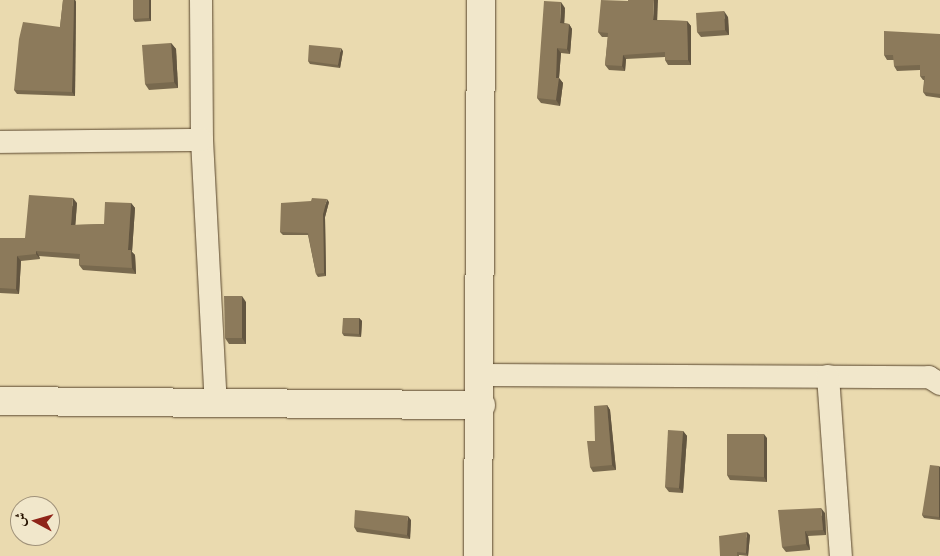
<!DOCTYPE html>
<meta charset="utf-8">
<style>
body{margin:0}
#map{position:relative;width:940px;height:556px;overflow:hidden;background:#eadaaf;font-family:Alegreya,Amiri,serif}
div>[style]{position:absolute}
[style*='--x']{left:calc(var(--x)*1px);top:calc(var(--y)*1px);width:calc(var(--w)*1px);rotate:calc(var(--a)*1deg)}
.roads{filter:drop-shadow(0 0 1px #58452c) drop-shadow(0 0 1px #58452c)}
.minor>*{height:22px;margin:-11px;padding:0 11px;transform-origin:11px;border-radius:11px;background:#f1e7cb}
.tertiary>*{height:28px;margin:-14px;padding:0 14px;transform-origin:14px;border-radius:14px;background:#f1e7cb}
.secondary>*{height:28px;margin:-14px;padding:0 14px;transform-origin:14px;border-radius:14px;background:#f1e7cb}
.wall>*{inset:0;background:#78694e}
.shaded-wall>*{inset:0;background:#625540}
.building>*{inset:0;background:#8c7a5b}
span{translate:-50% -50%;white-space:nowrap;text-align:center;line-height:1.15;-webkit-text-stroke:4.5px #f1e7cb;paint-order:stroke}
.north{position:absolute;left:10px;top:496px;width:50px;height:50px;box-sizing:border-box;background:#f1e7cb;border:1px solid #a0927a;border-radius:50%;rotate:276deg;font-size:14px;font-weight:700;line-height:20px;text-align:center;color:#271300}
.north::after{content:'';display:block;margin:auto;width:18px;height:22px;background:#8f2418;clip-path:polygon(50% 0,100% 100%,50% 72%,0 100%)}
</style>
<div id="map">
<div class="roads">
<div class="minor">
<i style="--x:201;--y:0;--w:140;--a:89.6"></i>
<i style="--x:202;--y:140;--w:265;--a:87"></i>
<i style="--x:0;--y:142;--w:202;--a:-0.6"></i>
<i style="--x:482;--y:375;--w:447;--a:0.3"></i>
<i style="--x:929;--y:377;--w:13;--a:32"></i>
<i style="--x:828;--y:376;--w:180;--a:85.9"></i>
</div>
<div class="tertiary">
<i style="--x:0;--y:401;--w:481;--a:0.5"></i>
</div>
<div class="secondary">
<i style="--x:478;--y:556;--w:556;--a:-89.69"></i>
</div>
</div>
<div class="wall">
<i style="clip-path:polygon(63px 0,75px 0,76px 2px,75px 96px,17px 94px,14px 90px,60px 27px)"></i>
<i style="clip-path:polygon(133px 0,151px 0,151px 21px,135px 22px,133px 19px)"></i>
<i style="clip-path:polygon(565px 8px,564px 23px,569px 24px,572px 29px,570px 54px,561px 53px,559px 78px,563px 83px,560px 106px,541px 103px,537px 98px)"></i>
<i style="clip-path:polygon(728px 17px,729px 35px,701px 37px,697px 32px)"></i>
<i style="clip-path:polygon(657px 20px,687px 21px,691px 26px,691px 65px,668px 65px,665px 60px,665px 57px,626px 59px,625px 71px,609px 70px,605px 65px,608px 37px,602px 37px,598px 32px)"></i>
<i style="clip-path:polygon(940px 34px,940px 98px,926px 96px,923px 92px,924px 80px,923px 80px,920px 76px,920px 70px,897px 71px,894px 66px,894px 60px,887px 60px,884px 55px)"></i>
<i style="clip-path:polygon(171px 43px,176px 49px,178px 88px,149px 90px,145px 84px)"></i>
<i style="clip-path:polygon(343px 51px,340px 68px,310px 64px,308px 61px)"></i>
<i style="clip-path:polygon(329px 202px,325px 217px,326px 276px,318px 277px,316px 274px,308px 235px,283px 235px,280px 232px)"></i>
<i style="clip-path:polygon(77px 203px,75px 225px,104px 224px,131px 203px,135px 208px,132px 252px,135px 255px,136px 274px,83px 270px,79px 265px,79px 259px,39px 256px,40px 259px,21px 261px,19px 294px,0 293px,0 238px,25px 238px)"></i>
<i style="clip-path:polygon(246px 302px,246px 344px,229px 344px,225px 338px)"></i>
<i style="clip-path:polygon(359px 318px,362px 321px,361px 337px,344px 336px,342px 333px)"></i>
<i style="clip-path:polygon(607px 405px,610px 410px,616px 470px,593px 472px,590px 467px,595px 441px)"></i>
<i style="clip-path:polygon(683px 431px,687px 436px,683px 493px,669px 492px,665px 487px)"></i>
<i style="clip-path:polygon(767px 438px,767px 482px,730px 480px,727px 475px)"></i>
<i style="clip-path:polygon(940px 467px,940px 520px,924px 518px,922px 515px)"></i>
<i style="clip-path:polygon(825px 513px,826px 535px,808px 536px,810px 550px,786px 552px,782px 547px)"></i>
<i style="clip-path:polygon(411px 520px,410px 539px,357px 532px,354px 527px)"></i>
<i style="clip-path:polygon(750px 535px,748px 556px,739px 555px,739px 556px,720px 556px)"></i>
</div>
<div class="shaded-wall">
<i style="clip-path:polygon(74px 0,75px 0,76px 2px,75px 96px,72px 92px)"></i>
<i style="clip-path:polygon(149px 0,151px 0,151px 21px,149px 18px)"></i>
<i style="clip-path:polygon(654px 0,658px 0,657px 25px,653px 20px)"></i>
<i style="clip-path:polygon(561px 2px,565px 8px,564px 28px,560px 23px)"></i>
<i style="clip-path:polygon(724px 11px,728px 17px,729px 35px,725px 30px)"></i>
<i style="clip-path:polygon(687px 21px,691px 26px,691px 65px,688px 60px)"></i>
<i style="clip-path:polygon(569px 24px,572px 29px,570px 54px,567px 49px)"></i>
<i style="clip-path:polygon(171px 43px,176px 49px,178px 88px,174px 82px)"></i>
<i style="clip-path:polygon(341px 48px,343px 51px,340px 68px,338px 65px)"></i>
<i style="clip-path:polygon(557px 48px,561px 53px,559px 78px,563px 83px,560px 106px,556px 100px,556px 78px)"></i>
<i style="clip-path:polygon(623px 55px,626px 59px,625px 71px,622px 66px)"></i>
<i style="clip-path:polygon(73px 198px,77px 203px,75px 231px,71px 225px)"></i>
<i style="clip-path:polygon(327px 199px,329px 202px,325px 217px,326px 276px,324px 273px,323px 214px)"></i>
<i style="clip-path:polygon(131px 203px,135px 208px,132px 252px,135px 255px,136px 274px,132px 268px,128px 250px)"></i>
<i style="clip-path:polygon(36px 251px,39px 256px,40px 259px,36px 254px)"></i>
<i style="clip-path:polygon(17px 256px,21px 261px,19px 294px,16px 289px)"></i>
<i style="clip-path:polygon(242px 296px,246px 302px,246px 344px,242px 338px)"></i>
<i style="clip-path:polygon(359px 318px,362px 321px,361px 337px,359px 334px)"></i>
<i style="clip-path:polygon(607px 405px,610px 410px,616px 470px,612px 465px)"></i>
<i style="clip-path:polygon(683px 431px,687px 436px,683px 493px,679px 488px)"></i>
<i style="clip-path:polygon(764px 434px,767px 438px,767px 482px,764px 477px)"></i>
<i style="clip-path:polygon(939px 466px,940px 467px,940px 519px,939px 517px)"></i>
<i style="clip-path:polygon(821px 508px,825px 513px,826px 535px,823px 530px)"></i>
<i style="clip-path:polygon(408px 516px,411px 520px,410px 539px,407px 535px)"></i>
<i style="clip-path:polygon(805px 531px,808px 536px,810px 550px,806px 544px)"></i>
<i style="clip-path:polygon(747px 532px,750px 535px,748px 556px,746px 553px)"></i>
</div>
<div class="building">
<i style="clip-path:polygon(63px 0,74px 0,72px 92px,14px 90px,19px 39px,23px 22px,60px 27px)"></i>
<i style="clip-path:polygon(133px 0,149px 0,149px 18px,133px 19px)"></i>
<i style="clip-path:polygon(601px 0,628px 1px,628px 0,654px 0,653px 20px,687px 21px,688px 60px,665px 60px,665px 52px,623px 55px,622px 66px,605px 65px,608px 33px,598px 32px)"></i>
<i style="clip-path:polygon(544px 1px,561px 2px,560px 23px,569px 24px,567px 49px,557px 48px,556px 78px,559px 78px,556px 100px,537px 98px)"></i>
<i style="clip-path:polygon(724px 11px,725px 30px,697px 32px,696px 13px)"></i>
<i style="clip-path:polygon(884px 31px,940px 34px,940px 94px,923px 92px,925px 76px,920px 76px,920px 65px,894px 66px,893px 55px,884px 55px)"></i>
<i style="clip-path:polygon(171px 43px,174px 82px,145px 84px,142px 45px)"></i>
<i style="clip-path:polygon(309px 45px,341px 48px,338px 65px,308px 61px)"></i>
<i style="clip-path:polygon(29px 195px,73px 198px,71px 225px,104px 224px,105px 202px,131px 203px,128px 250px,131px 250px,132px 268px,79px 265px,80px 254px,36px 251px,36px 254px,17px 256px,16px 289px,0 288px,0 238px,25px 238px)"></i>
<i style="clip-path:polygon(312px 198px,327px 199px,323px 214px,324px 273px,316px 274px,308px 233px,280px 232px,281px 203px,311px 201px)"></i>
<i style="clip-path:polygon(224px 296px,242px 296px,242px 338px,225px 338px)"></i>
<i style="clip-path:polygon(343px 318px,359px 318px,359px 334px,342px 333px)"></i>
<i style="clip-path:polygon(607px 405px,612px 465px,590px 467px,587px 441px,595px 441px,594px 406px)"></i>
<i style="clip-path:polygon(668px 430px,683px 431px,679px 488px,665px 487px)"></i>
<i style="clip-path:polygon(727px 434px,764px 434px,764px 477px,727px 475px)"></i>
<i style="clip-path:polygon(930px 465px,939px 466px,939px 517px,922px 515px)"></i>
<i style="clip-path:polygon(821px 508px,823px 530px,805px 531px,806px 544px,782px 547px,778px 510px)"></i>
<i style="clip-path:polygon(355px 510px,408px 516px,407px 535px,354px 527px)"></i>
<i style="clip-path:polygon(747px 532px,746px 553px,737px 552px,737px 556px,720px 556px,719px 536px)"></i>
</div>
<div class="north">ش</div>
</div>
